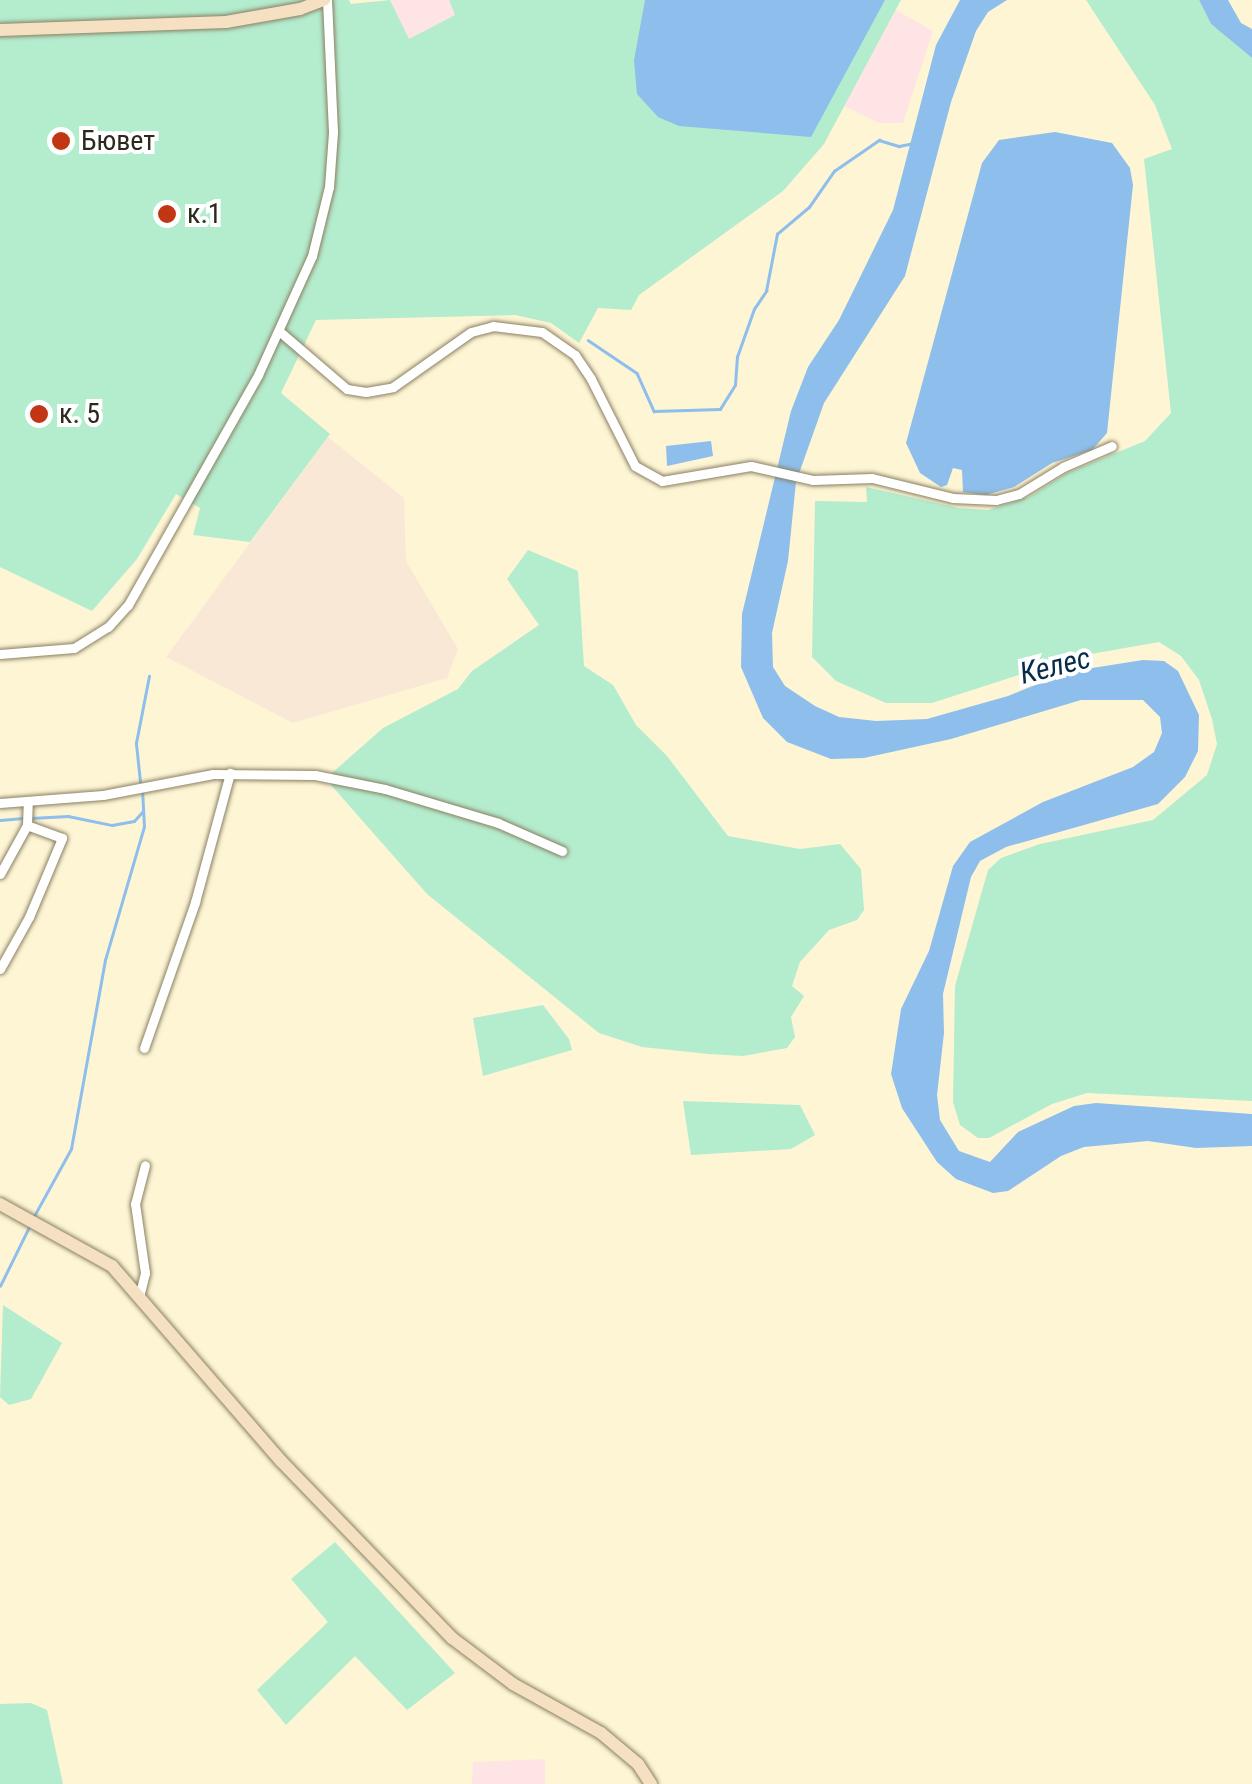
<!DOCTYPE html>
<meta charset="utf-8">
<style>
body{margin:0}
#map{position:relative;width:1252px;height:1784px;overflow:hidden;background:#fef5d5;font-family:"Roboto Condensed",sans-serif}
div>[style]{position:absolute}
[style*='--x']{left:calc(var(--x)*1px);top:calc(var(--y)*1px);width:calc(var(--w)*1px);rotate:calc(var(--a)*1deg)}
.commercial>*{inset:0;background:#ffe4e5}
.industrial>*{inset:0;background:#fae8d7}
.green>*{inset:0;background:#b4ecce}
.water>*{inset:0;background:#8ebeeb}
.stream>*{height:2.5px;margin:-1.25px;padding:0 1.25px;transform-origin:1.25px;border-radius:1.25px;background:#8ebeeb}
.roads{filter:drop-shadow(0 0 2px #898163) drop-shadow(0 0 2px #898163)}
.minor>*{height:9px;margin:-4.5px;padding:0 4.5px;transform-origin:4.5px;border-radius:4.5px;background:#fff}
.secondary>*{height:12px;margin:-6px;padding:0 6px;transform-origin:6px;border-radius:6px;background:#f6e0c2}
.dots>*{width:28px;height:28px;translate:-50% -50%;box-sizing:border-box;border:5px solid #fff;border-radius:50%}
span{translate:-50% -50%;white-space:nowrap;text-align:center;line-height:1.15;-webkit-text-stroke:8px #fff;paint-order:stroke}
.poi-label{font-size:28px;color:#2b281c}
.left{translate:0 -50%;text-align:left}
.water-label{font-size:30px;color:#072c49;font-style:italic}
</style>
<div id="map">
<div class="commercial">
<i style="clip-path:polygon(390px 0,449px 0,456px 15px,408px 40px)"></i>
<i style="clip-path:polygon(896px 10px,933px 31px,903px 123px,879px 123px,844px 106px)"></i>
<i style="clip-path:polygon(545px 1759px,545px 1784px,472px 1784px,473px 1762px)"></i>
</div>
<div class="industrial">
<i style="clip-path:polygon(328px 437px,404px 498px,406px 561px,458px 649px,447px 678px,293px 723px,166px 657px)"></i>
</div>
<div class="green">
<i style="clip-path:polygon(0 0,349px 0,351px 4px,390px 0,409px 39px,455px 15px,449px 0,901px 0,824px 144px,783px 191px,639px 295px,631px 310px,598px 308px,579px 343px,551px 323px,515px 315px,316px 320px,281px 393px,330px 434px,250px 542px,193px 535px,200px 508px,176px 494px,137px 559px,92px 611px,0 567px)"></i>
<i style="clip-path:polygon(1086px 0,1199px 0,1211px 24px,1252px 58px,1252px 1101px,1087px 1093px,1052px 1104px,989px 1138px,978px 1138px,960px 1125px,953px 1102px,955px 986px,988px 870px,1001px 858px,1040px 844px,1153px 820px,1207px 775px,1217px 744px,1212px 719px,1199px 680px,1181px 656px,1159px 642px,1074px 657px,932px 703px,886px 703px,836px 681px,812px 657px,815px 501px,867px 502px,866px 487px,959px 508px,988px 510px,1029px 497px,1067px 473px,1145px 441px,1171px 413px,1144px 159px,1172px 149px,1155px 105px)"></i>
<i style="clip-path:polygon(528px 550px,578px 571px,584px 666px,613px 685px,636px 725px,667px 756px,728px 836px,800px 849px,840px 844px,861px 869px,864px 910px,857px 920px,829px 930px,800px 962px,792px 986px,804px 996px,791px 1017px,795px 1037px,787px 1048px,743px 1056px,709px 1054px,642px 1047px,599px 1033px,427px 894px,331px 785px,332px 773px,383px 728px,458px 689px,472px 671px,539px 625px,507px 579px)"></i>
<i style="clip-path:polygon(543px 1005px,569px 1039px,572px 1050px,483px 1076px,473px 1018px)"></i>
<i style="clip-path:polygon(683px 1101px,800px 1105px,815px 1135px,791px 1149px,691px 1155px)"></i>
<i style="clip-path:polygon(3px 1305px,62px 1343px,31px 1399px,9px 1405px,0 1397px)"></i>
<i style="clip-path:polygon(335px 1542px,455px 1673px,407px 1710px,355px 1656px,286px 1725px,257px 1690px,328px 1622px,291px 1579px)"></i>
<i style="clip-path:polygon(31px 1703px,47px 1710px,63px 1784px,0 1784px,0 1704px)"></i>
</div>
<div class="water">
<i style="clip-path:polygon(645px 0,885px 0,811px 137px,679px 126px,658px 117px,637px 94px,634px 60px)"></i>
<i style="clip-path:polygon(960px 0,1007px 0,988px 12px,976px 31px,951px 102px,905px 276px,824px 403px,796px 482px,788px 561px,772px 633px,773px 667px,785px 686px,815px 706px,839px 717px,876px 721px,927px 719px,1008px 696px,1067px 672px,1143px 660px,1164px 661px,1178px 671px,1199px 715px,1198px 751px,1185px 777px,1158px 804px,1006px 847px,980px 861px,971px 877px,943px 994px,944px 1033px,937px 1095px,940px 1120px,959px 1151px,990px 1162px,1018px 1132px,1074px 1106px,1096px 1103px,1252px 1114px,1252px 1146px,1196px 1148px,1148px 1141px,1084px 1147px,1061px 1156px,1008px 1191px,993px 1193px,956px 1179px,937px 1162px,902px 1108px,891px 1074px,901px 1009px,929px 951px,953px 866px,970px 842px,1043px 802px,1133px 767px,1154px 752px,1162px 733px,1160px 717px,1143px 700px,1081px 700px,951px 739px,864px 758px,831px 759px,787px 742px,763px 718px,741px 667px,742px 614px,791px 411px,808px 367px,839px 320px,893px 210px,936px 45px)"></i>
<i style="clip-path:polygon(1199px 0,1228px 0,1241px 23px,1252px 29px,1252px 58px,1211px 24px)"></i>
<i style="clip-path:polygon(1055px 132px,1112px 143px,1130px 168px,1133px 185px,1107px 433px,1092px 450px,1052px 463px,1014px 487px,986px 495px,963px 492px,962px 470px,953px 468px,947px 485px,941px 487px,920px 473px,906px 443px,982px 163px,999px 140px)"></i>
<i style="clip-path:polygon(711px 441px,713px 456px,667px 466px,666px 446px)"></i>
</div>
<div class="stream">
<i style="--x:588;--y:340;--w:59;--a:34"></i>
<i style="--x:637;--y:373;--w:42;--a:65.9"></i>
<i style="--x:654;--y:411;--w:66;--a:-1.7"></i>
<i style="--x:720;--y:409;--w:28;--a:-58"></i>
<i style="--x:735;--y:385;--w:28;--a:-86"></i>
<i style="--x:737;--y:357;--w:51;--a:-70.5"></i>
<i style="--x:754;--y:309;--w:22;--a:-56"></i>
<i style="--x:766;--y:291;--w:58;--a:-79.1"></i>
<i style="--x:777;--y:234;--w:42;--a:-40.2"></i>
<i style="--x:809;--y:207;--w:44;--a:-55.2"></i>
<i style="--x:834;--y:171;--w:55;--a:-34.6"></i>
<i style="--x:879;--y:140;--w:21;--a:17"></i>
<i style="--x:899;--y:146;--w:16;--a:-11"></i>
<i style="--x:140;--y:782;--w:39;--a:-96"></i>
<i style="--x:136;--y:743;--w:68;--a:-79"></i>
<i style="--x:31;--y:818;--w:37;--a:-3"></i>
<i style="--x:68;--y:816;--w:45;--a:11.6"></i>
<i style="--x:112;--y:825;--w:22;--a:-10"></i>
<i style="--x:134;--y:821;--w:13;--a:-48"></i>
<i style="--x:0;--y:820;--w:23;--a:-5"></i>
<i style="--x:33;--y:1218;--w:79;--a:-61.2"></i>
<i style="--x:71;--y:1149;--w:192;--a:-79.8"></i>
<i style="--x:105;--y:960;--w:139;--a:-73.7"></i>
<i style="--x:144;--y:827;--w:37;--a:-93"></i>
<i style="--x:0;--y:1286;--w:68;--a:-63.8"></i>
</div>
<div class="roads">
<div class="minor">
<i style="--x:279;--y:331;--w:89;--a:40.5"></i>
<i style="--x:347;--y:389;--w:19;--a:9"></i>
<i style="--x:366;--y:392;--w:27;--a:-10"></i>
<i style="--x:393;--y:387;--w:95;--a:-35.2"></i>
<i style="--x:471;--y:332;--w:23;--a:-15"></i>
<i style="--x:493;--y:326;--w:49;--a:7"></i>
<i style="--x:542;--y:332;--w:40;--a:34.9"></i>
<i style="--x:575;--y:355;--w:29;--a:56"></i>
<i style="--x:591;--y:379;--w:97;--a:63.2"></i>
<i style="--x:635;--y:466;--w:31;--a:29"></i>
<i style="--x:662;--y:481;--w:90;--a:-9.6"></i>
<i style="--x:751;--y:466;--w:64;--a:12.7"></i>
<i style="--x:813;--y:480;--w:59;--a:-1.9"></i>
<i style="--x:872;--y:478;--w:83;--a:13.9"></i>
<i style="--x:953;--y:498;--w:43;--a:2.7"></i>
<i style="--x:996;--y:500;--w:24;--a:-15"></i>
<i style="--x:1019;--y:494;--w:52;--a:-31.5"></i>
<i style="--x:1063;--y:467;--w:53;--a:-23.2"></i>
<i style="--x:0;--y:654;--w:74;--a:-4.6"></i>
<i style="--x:74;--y:648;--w:40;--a:-32"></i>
<i style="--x:108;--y:627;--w:30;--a:-48"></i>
<i style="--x:128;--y:605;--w:264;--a:-60.5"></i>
<i style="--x:258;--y:375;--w:131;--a:-65.6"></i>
<i style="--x:312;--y:256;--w:71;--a:-76.2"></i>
<i style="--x:329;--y:187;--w:55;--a:-85.8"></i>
<i style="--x:333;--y:132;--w:132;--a:-92.6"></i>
<i style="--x:0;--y:803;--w:103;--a:-4.4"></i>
<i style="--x:103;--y:795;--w:112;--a:-10.8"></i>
<i style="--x:213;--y:774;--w:102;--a:0.6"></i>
<i style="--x:315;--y:775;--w:71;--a:11.3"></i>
<i style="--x:385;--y:789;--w:118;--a:16.7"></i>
<i style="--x:498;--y:823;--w:70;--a:23.6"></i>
<i style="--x:0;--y:874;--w:56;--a:-61.1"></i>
<i style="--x:27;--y:825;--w:23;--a:-88"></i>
<i style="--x:0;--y:969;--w:60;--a:-60.9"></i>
<i style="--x:29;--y:917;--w:86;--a:-67.3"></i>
<i style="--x:62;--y:838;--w:37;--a:-160"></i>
<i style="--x:144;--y:1048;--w:155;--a:-70.7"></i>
<i style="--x:195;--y:902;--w:134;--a:-74.8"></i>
<i style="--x:140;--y:1293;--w:21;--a:-76"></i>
<i style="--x:145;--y:1273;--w:70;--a:-98.2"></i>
<i style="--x:135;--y:1204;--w:40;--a:-75.6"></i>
</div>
<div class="secondary">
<i style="--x:0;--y:30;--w:226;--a:-2"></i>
<i style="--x:226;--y:22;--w:75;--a:-10"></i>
<i style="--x:300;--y:9;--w:26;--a:-21"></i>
<i style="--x:0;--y:1204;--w:128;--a:29"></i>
<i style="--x:112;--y:1266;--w:258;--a:49.1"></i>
<i style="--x:281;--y:1461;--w:246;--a:46"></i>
<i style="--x:452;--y:1638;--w:76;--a:37"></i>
<i style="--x:513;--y:1684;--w:101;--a:29.1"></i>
<i style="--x:601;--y:1733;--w:48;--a:40"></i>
<i style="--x:638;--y:1764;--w:24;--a:57"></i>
</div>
</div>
<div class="dots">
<i style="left:61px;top:141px;background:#c13714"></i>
<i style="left:167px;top:214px;background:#c13714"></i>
<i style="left:39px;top:414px;background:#c13714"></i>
</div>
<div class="poi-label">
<span class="left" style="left:81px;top:141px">Бювет</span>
<span class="left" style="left:187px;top:214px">к.1</span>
<span class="left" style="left:59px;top:414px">к. 5</span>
</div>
<div class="water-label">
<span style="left:1055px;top:666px;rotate:-14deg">Келес</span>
</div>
</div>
